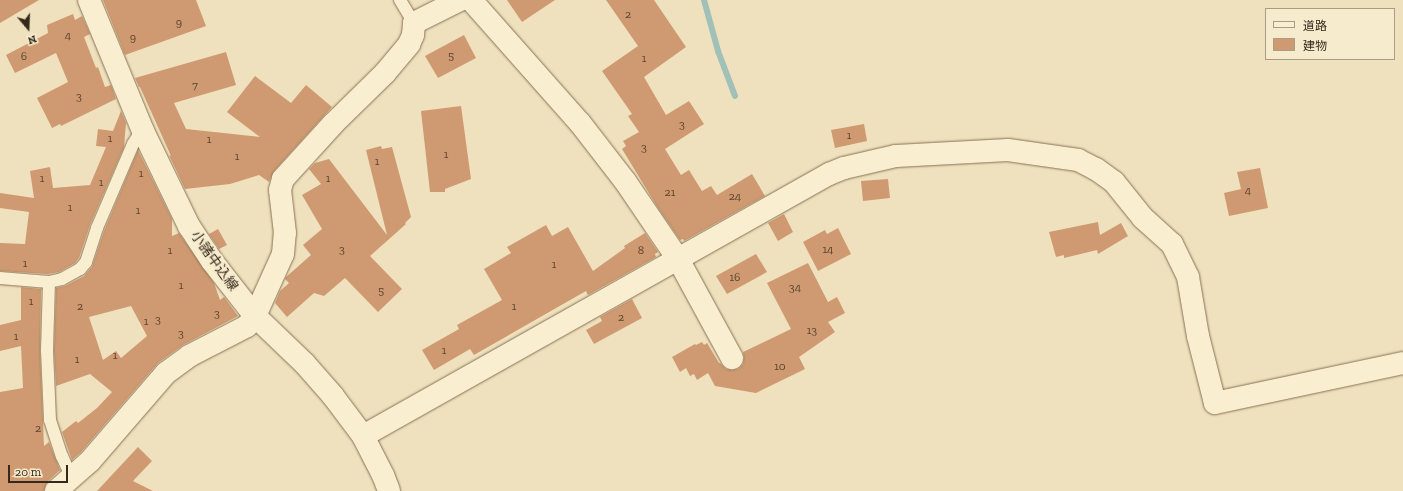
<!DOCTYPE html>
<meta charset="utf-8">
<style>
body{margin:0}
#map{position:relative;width:1403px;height:491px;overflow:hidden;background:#efe1bd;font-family:"Zilla Slab","Noto Sans JP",serif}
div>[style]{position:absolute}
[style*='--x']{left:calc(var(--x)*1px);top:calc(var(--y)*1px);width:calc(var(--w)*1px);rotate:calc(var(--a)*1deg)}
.stream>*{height:6px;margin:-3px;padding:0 3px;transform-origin:3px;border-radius:3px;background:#a1c0b8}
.building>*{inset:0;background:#cf9a71}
.roads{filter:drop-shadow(0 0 1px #887156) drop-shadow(0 0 1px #887156)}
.lane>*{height:12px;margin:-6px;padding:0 6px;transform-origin:6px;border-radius:6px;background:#faeed0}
.street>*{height:22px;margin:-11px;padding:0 11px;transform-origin:11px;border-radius:11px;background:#faeed0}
.secondary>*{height:22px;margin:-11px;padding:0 11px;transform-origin:11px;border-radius:11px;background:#faeed0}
span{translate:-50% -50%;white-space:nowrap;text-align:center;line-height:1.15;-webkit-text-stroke:4px #f6ebcd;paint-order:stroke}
.number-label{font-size:12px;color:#5c4530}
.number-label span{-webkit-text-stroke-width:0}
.street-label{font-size:14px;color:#36291b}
.legend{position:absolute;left:1265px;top:8px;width:130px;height:52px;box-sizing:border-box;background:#f6ebcd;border:1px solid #a99d86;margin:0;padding:5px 7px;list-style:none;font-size:12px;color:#36291b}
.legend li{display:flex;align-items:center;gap:8px;height:20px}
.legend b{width:20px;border:1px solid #a99d86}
.north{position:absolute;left:8px;top:8px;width:40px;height:40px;-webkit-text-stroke:3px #f6ebcd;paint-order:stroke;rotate:161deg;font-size:11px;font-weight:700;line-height:16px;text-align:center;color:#36291b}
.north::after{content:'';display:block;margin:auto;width:14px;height:18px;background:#36291b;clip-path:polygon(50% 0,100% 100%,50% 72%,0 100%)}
.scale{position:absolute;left:8px;top:465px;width:60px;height:18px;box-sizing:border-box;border:2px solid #36291b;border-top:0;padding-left:5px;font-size:12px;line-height:14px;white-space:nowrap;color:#36291b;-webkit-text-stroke:3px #f6ebcd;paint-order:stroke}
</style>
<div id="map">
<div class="stream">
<i style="--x:704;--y:0;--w:53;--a:74.6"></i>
<i style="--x:718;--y:51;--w:48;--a:69.3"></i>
</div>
<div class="building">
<i style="clip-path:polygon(0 0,39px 0,0 23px)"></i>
<i style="clip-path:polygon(103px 0,196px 0,206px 26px,125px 55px)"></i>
<i style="clip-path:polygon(507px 0,555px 0,522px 22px)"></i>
<i style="clip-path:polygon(606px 0,654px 0,686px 47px,644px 77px,666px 115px,689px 101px,704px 124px,665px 149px,681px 175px,689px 170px,702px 191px,711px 186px,717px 195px,752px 174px,765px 196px,684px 241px,683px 239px,680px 240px,658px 208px,622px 149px,626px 146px,623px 141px,639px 132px,628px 116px,632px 114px,602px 71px,638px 46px)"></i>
<i style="clip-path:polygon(73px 14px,75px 20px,82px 16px,90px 34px,84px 37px,96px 68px,98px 67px,105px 87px,111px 85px,116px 99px,61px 126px,60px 124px,52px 128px,37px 98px,68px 82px,56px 53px,15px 73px,6px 55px,48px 33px,47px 25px)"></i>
<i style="clip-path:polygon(464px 35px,476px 58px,438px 78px,425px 56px)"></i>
<i style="clip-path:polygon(226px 52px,236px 85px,174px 103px,186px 129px,260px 137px,227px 112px,255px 76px,291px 103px,306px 85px,332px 107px,274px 171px,269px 182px,259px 175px,230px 184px,185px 189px,169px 155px,171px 156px,140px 87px,139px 87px,135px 78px)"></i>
<i style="clip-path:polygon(461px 106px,471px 179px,445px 189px,445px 192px,430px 192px,421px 111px)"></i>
<i style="clip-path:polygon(121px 111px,126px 123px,124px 147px,90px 225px,79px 258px,75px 263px,59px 272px,48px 274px,0 271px,0 243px,25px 244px,29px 212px,0 208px,0 193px,34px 198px,30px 171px,50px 167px,53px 188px,90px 185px,106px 147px,96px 146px,98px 129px,113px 131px)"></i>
<i style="clip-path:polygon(864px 124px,867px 141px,835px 148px,831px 130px)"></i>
<i style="clip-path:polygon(381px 146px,382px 149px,392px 147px,411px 217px,405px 223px,406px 224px,370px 256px,402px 289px,378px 312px,345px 278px,324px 296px,314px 293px,287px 317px,275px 303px,280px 291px,289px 283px,285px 279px,286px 277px,311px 255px,303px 245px,322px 229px,302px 195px,321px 184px,309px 169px,315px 163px,329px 159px,387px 235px,366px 150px)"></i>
<i style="clip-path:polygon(evenodd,138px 150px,172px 219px,172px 236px,179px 233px,214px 283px,220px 300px,224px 297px,238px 316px,183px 345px,158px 363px,81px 452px,72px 460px,62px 432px,76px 421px,78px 423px,97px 408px,112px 392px,90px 374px,56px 386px,54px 351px,56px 288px,65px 286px,84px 276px,92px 267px,104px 231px,138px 150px,131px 306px,147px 336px,121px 358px,116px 351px,103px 360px,89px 317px,131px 306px)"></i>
<i style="clip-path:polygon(1260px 168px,1268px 208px,1229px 216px,1224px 193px,1241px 189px,1237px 172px)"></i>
<i style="clip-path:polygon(888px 179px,890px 198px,863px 201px,861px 181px)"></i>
<i style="clip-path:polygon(784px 214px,793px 232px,778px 241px,768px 223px)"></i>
<i style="clip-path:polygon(1098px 222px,1100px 235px,1121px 223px,1128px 236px,1098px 254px,1097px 250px,1064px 258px,1064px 255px,1056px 257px,1049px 232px)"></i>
<i style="clip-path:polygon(546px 225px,552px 236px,568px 227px,593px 271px,625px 248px,624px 246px,645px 233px,658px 252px,655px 254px,656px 257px,588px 295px,586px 291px,474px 355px,470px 349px,434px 370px,422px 350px,459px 329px,457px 325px,502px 300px,484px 269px,511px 253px,507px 247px)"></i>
<i style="clip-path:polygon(838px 228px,851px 254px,818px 271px,803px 242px,825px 230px,827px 234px)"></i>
<i style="clip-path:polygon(218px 229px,227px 245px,219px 249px,209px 234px)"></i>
<i style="clip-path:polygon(756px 254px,767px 272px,727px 294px,716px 276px)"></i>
<i style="clip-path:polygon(808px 263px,828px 302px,837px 297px,845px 313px,828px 322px,835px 332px,799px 357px,805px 369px,756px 393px,715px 386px,708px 373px,697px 380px,694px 374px,690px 376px,686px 368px,680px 372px,672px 357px,695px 344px,696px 345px,702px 342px,704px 345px,707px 343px,719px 363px,720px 363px,726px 369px,732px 370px,738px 369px,743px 364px,744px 358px,743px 352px,791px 329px,767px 283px)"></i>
<i style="clip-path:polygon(21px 287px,41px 289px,40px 351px,44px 446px,49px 442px,60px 470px,47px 482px,44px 491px,0 491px,0 392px,23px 388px,21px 346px,0 351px,0 325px,21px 320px)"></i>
<i style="clip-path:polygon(632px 299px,642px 318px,594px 344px,586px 330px,602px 321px,600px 317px)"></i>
<i style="clip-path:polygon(138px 447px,152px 461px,133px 481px,153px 491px,97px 491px)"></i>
</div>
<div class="roads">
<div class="lane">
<i style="--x:400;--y:0;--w:27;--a:59"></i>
<i style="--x:0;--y:278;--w:49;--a:4.7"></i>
<i style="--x:49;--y:282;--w:13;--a:-13"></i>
<i style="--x:62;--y:279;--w:21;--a:-29"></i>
<i style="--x:80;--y:269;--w:9;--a:-49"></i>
<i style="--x:86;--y:262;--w:36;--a:-72"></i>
<i style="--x:97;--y:228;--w:91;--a:-66.8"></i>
<i style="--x:133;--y:144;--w:9;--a:-58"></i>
<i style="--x:138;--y:136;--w:7;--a:-45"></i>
<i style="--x:49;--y:282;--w:69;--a:91.7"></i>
<i style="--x:47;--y:351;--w:69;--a:87.5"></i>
<i style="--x:50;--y:420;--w:38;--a:72"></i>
<i style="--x:62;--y:456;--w:24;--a:66"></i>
</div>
<div class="street">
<i style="--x:471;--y:0;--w:164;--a:48.5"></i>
<i style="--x:580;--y:123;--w:73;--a:52.2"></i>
<i style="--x:625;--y:181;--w:94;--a:55.8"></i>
<i style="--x:678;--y:259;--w:113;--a:61.4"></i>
<i style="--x:363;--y:436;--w:535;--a:-29.35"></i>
<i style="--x:829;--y:174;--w:16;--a:-22"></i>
<i style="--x:844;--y:168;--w:53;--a:-13"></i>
<i style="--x:896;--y:156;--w:112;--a:-3.1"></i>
<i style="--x:1008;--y:150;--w:71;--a:8.1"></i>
<i style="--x:1078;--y:160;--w:20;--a:27"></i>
<i style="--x:1096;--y:169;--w:22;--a:36"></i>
<i style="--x:1114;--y:182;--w:46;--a:51.1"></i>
<i style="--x:1143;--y:218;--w:39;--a:42"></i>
<i style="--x:1172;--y:244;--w:37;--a:64"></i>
<i style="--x:1188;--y:277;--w:60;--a:80.4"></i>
<i style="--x:1198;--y:336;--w:69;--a:75.8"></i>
<i style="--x:1215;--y:403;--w:192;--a:-12"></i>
<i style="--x:56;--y:491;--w:45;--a:-41.4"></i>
<i style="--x:90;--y:461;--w:116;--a:-49.2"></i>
<i style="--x:166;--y:373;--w:29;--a:-36"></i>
<i style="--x:189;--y:356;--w:65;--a:-27.3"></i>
<i style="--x:247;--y:326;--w:13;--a:-51"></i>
<i style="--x:255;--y:316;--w:68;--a:-65.7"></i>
<i style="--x:283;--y:254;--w:21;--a:-85"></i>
<i style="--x:285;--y:233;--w:43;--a:-96.6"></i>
<i style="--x:280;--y:190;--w:11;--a:-75"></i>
<i style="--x:283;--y:179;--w:74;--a:-47.7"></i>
<i style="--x:333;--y:124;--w:73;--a:-44.4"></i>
<i style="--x:385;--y:73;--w:38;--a:-50"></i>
<i style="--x:409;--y:44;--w:10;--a:-66"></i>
<i style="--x:413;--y:35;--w:12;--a:-85"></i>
<i style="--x:414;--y:23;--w:51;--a:-26.6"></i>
</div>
<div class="secondary">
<i style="--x:89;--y:0;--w:142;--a:67.6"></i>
<i style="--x:143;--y:131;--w:106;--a:64.2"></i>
<i style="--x:189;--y:226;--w:42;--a:56.7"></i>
<i style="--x:212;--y:261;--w:70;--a:52"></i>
<i style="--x:255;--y:316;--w:69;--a:43.8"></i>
<i style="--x:305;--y:364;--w:43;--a:48.8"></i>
<i style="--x:333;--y:396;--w:50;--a:53.1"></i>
<i style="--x:363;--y:436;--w:44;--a:62.9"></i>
<i style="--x:383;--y:475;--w:17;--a:69"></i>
</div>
</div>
<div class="number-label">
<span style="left:628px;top:15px">2</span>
<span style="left:179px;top:23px">9</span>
<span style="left:68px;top:36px">4</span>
<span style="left:133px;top:38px">9</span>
<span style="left:451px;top:56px">5</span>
<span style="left:24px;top:57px">6</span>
<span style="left:644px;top:59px">1</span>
<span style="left:195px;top:86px">7</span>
<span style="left:79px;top:97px">3</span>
<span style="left:682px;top:125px">3</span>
<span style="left:849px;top:136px">1</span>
<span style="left:110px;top:139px">1</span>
<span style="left:209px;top:140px">1</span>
<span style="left:644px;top:148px">3</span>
<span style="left:446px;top:155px">1</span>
<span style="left:237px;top:157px">1</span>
<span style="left:377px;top:162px">1</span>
<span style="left:141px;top:174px">1</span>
<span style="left:42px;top:179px">1</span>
<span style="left:328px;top:179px">1</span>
<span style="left:101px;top:183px">1</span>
<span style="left:1248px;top:191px">4</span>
<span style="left:670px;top:193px">21</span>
<span style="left:735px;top:197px">24</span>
<span style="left:70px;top:208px">1</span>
<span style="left:138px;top:211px">1</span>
<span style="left:342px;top:250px">3</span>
<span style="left:828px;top:250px">14</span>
<span style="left:170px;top:251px">1</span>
<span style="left:641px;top:251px">8</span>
<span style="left:25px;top:264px">1</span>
<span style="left:554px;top:265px">1</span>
<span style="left:735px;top:278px">16</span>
<span style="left:181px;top:286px">1</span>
<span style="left:795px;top:288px">34</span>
<span style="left:381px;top:291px">5</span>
<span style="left:31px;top:302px">1</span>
<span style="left:80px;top:307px">2</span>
<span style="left:514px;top:307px">1</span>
<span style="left:217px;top:314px">3</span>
<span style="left:621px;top:318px">2</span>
<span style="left:158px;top:320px">3</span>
<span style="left:146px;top:322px">1</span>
<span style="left:812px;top:331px">13</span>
<span style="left:181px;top:334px">3</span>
<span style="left:16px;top:337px">1</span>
<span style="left:444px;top:351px">1</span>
<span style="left:115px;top:356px">1</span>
<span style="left:77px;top:360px">1</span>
<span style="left:780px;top:367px">10</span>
<span style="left:38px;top:429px">2</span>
</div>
<div class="street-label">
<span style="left:214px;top:261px;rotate:54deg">小諸中込線</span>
</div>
<ul class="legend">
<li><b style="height:5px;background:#faeed0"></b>道路</li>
<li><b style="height:11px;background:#cf9a71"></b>建物</li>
</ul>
<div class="north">N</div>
<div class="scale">20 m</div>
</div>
